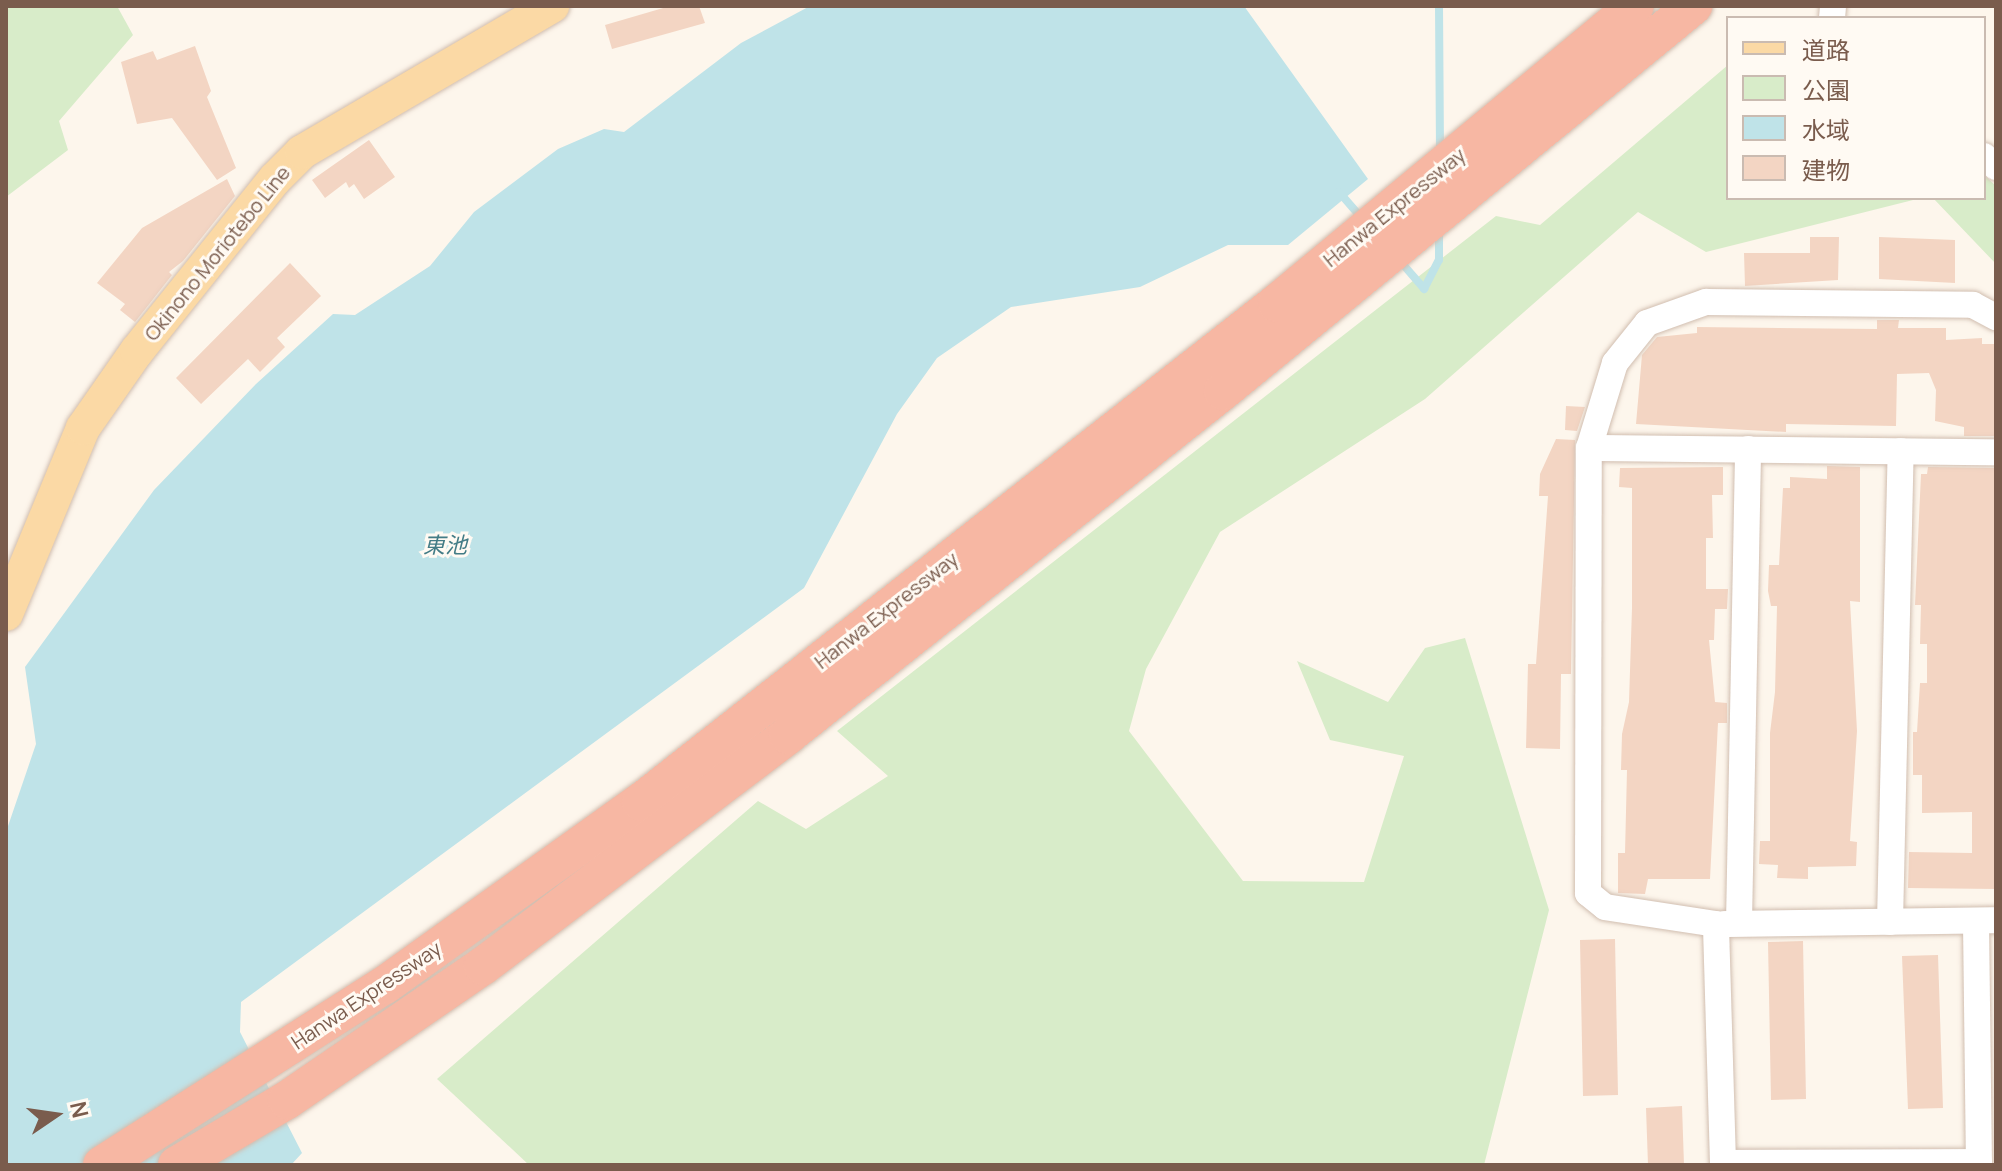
<!DOCTYPE html>
<meta charset="utf-8">
<style>
body{margin:0}
#map{position:relative;width:2002px;height:1171px;overflow:hidden;background:#fdf6ec;font-family:Manrope,"Noto Sans JP",sans-serif}
div>[style]{position:absolute}
[style*='--x']{left:calc(var(--x)*1px);top:calc(var(--y)*1px);width:calc(var(--w)*1px);rotate:calc(var(--a)*1deg)}
.green>*{inset:0;background:#d8ecc9}
.water>*{inset:0;background:#bfe3e8}
.stream>*{height:8px;margin:-4px;padding:0 4px;transform-origin:4px;border-radius:4px;background:#bfe3e8}
.building>*{inset:0;background:#f3d5c3}
.roads{filter:drop-shadow(0 0 2px #d1beb0) drop-shadow(0 0 2px #d1beb0)}
.minor>*{height:26px;margin:-13px;padding:0 13px;transform-origin:13px;border-radius:13px;background:#fff}
.major>*{height:34px;margin:-17px;padding:0 17px;transform-origin:17px;border-radius:17px;background:#fbd9a5}
.highway>*{height:38px;margin:-19px;padding:0 19px;transform-origin:19px;border-radius:19px;background:#f7b7a3}
span{translate:-50% -50%;white-space:nowrap;text-align:center;line-height:1.15;-webkit-text-stroke:6px #fffaf3;paint-order:stroke}
.street-label{font-size:20px;color:#7a5c4d}
.water-label{font-size:22px;color:#437c86;font-style:italic}
.frame{position:absolute;inset:0;border:8px solid #7a5c4d;pointer-events:none}
.legend{position:absolute;left:1726px;top:16px;width:260px;height:184px;box-sizing:border-box;background:#fffaf3;border:2px solid #cabbb1;margin:0;padding:10px 14px;list-style:none;font-size:24px;color:#7a5c4d}
.legend li{display:flex;align-items:center;gap:16px;height:40px}
.legend b{width:40px;border:2px solid #cabbb1}
.north{position:absolute;left:16px;top:1075px;width:80px;height:80px;-webkit-text-stroke:6px #fffaf3;paint-order:stroke;rotate:77deg;font-size:22px;font-weight:700;line-height:32px;text-align:center;color:#7a5c4d}
.north::after{content:'';display:block;margin:auto;width:28px;height:36px;background:#7a5c4d;clip-path:polygon(50% 0,100% 100%,50% 72%,0 100%)}
</style>
<div id="map">
<div class="green">
<i style="clip-path:polygon(6px 6px,117px 6px,133px 35px,59px 121px,68px 150px,6px 197px)"></i>
<i style="clip-path:polygon(1728px 65px,1728px 198px,1921px 198px,1706px 252px,1638px 212px,1425px 399px,1220px 532px,1146px 669px,1129px 731px,1243px 881px,1364px 882px,1404px 756px,1330px 740px,1297px 661px,1388px 702px,1425px 648px,1465px 638px,1549px 910px,1484px 1165px,529px 1165px,437px 1079px,758px 801px,806px 829px,888px 776px,837px 731px,1496px 216px,1540px 225px)"></i>
<i style="clip-path:polygon(1984px 175px,1996px 186px,1996px 264px,1933px 198px,1984px 198px)"></i>
</div>
<div class="water">
<i style="clip-path:polygon(810px 6px,1244px 6px,1368px 179px,1288px 245px,1228px 245px,1140px 287px,1011px 307px,937px 358px,897px 414px,804px 588px,241px 1002px,240px 1032px,302px 1153px,291px 1165px,6px 1165px,6px 832px,36px 744px,25px 667px,154px 490px,256px 384px,333px 314px,355px 315px,430px 266px,474px 212px,558px 149px,604px 129px,624px 132px,741px 43px)"></i>
</div>
<div class="stream">
<i style="--x:1439;--y:6;--w:147;--a:89.6"></i>
<i style="--x:1339;--y:192;--w:35;--a:49"></i>
<i style="--x:1400;--y:261;--w:37;--a:49"></i>
<i style="--x:1424;--y:289;--w:33;--a:-63"></i>
<i style="--x:1439;--y:260;--w:29;--a:-90"></i>
</div>
<div class="building">
<i style="clip-path:polygon(670px 6px,699px 6px,705px 23px,612px 49px,605px 25px)"></i>
<i style="clip-path:polygon(195px 46px,211px 91px,207px 97px,236px 168px,217px 180px,172px 118px,137px 124px,121px 62px,153px 51px,157px 60px)"></i>
<i style="clip-path:polygon(369px 140px,395px 177px,364px 199px,354px 184px,349px 188px,346px 182px,325px 198px,312px 180px)"></i>
<i style="clip-path:polygon(227px 179px,235px 196px,183px 261px,169px 272px,172px 275px,135px 322px,120px 310px,125px 304px,97px 283px,142px 228px)"></i>
<i style="clip-path:polygon(1810px 237px,1839px 237px,1838px 280px,1745px 286px,1744px 253px,1810px 253px)"></i>
<i style="clip-path:polygon(1879px 237px,1955px 240px,1955px 283px,1879px 279px)"></i>
<i style="clip-path:polygon(290px 263px,321px 296px,277px 338px,285px 347px,260px 372px,248px 359px,201px 404px,176px 378px)"></i>
<i style="clip-path:polygon(1877px 320px,1899px 320px,1898px 328px,1946px 328px,1946px 340px,1982px 338px,1982px 344px,1996px 344px,1996px 436px,1964px 436px,1964px 427px,1935px 421px,1936px 390px,1929px 373px,1897px 374px,1896px 426px,1786px 424px,1786px 432px,1636px 424px,1642px 355px,1657px 337px,1697px 333px,1697px 327px,1877px 329px)"></i>
<i style="clip-path:polygon(1566px 406px,1585px 407px,1577px 431px,1565px 430px)"></i>
<i style="clip-path:polygon(1556px 439px,1575px 440px,1571px 674px,1561px 674px,1560px 749px,1526px 748px,1528px 664px,1536px 664px,1548px 496px,1539px 496px,1540px 474px)"></i>
<i style="clip-path:polygon(1827px 466px,1860px 467px,1860px 602px,1850px 601px,1857px 731px,1850px 841px,1857px 842px,1856px 866px,1808px 867px,1808px 879px,1777px 878px,1778px 865px,1759px 864px,1760px 841px,1770px 841px,1770px 733px,1775px 692px,1777px 606px,1771px 606px,1768px 591px,1769px 565px,1779px 565px,1783px 488px,1790px 488px,1790px 477px,1827px 479px)"></i>
<i style="clip-path:polygon(1723px 467px,1723px 495px,1712px 495px,1713px 538px,1706px 538px,1706px 589px,1728px 589px,1727px 609px,1715px 609px,1714px 640px,1709px 640px,1715px 702px,1727px 703px,1727px 723px,1718px 723px,1710px 879px,1648px 879px,1645px 894px,1618px 893px,1618px 853px,1625px 853px,1627px 770px,1621px 770px,1622px 734px,1629px 702px,1632px 608px,1632px 488px,1619px 487px,1620px 468px)"></i>
<i style="clip-path:polygon(1928px 467px,1996px 468px,1996px 889px,1908px 888px,1909px 852px,1972px 853px,1972px 812px,1922px 813px,1922px 775px,1913px 775px,1913px 732px,1917px 732px,1920px 683px,1927px 683px,1927px 644px,1920px 644px,1921px 605px,1915px 605px,1921px 474px,1927px 474px)"></i>
<i style="clip-path:polygon(1615px 939px,1618px 1095px,1583px 1096px,1580px 940px)"></i>
<i style="clip-path:polygon(1803px 941px,1806px 1099px,1771px 1100px,1768px 942px)"></i>
<i style="clip-path:polygon(1938px 955px,1943px 1108px,1908px 1109px,1902px 956px)"></i>
<i style="clip-path:polygon(1682px 1106px,1684px 1165px,1648px 1165px,1646px 1108px)"></i>
</div>
<div class="roads">
<div class="minor">
<i style="--x:1832;--y:18;--w:12;--a:-85"></i>
<i style="--x:1984;--y:156;--w:16;--a:43"></i>
<i style="--x:1589;--y:448;--w:407;--a:0.6"></i>
<i style="--x:1890;--y:922;--w:471;--a:-88.7"></i>
<i style="--x:1976;--y:922;--w:243;--a:89.3"></i>
<i style="--x:1739;--y:923;--w:474;--a:-88.9"></i>
<i style="--x:1724;--y:924;--w:272;--a:-0.8"></i>
<i style="--x:1979;--y:1162;--w:256;--a:179.8"></i>
<i style="--x:1723;--y:1163;--w:239;--a:-91.7"></i>
<i style="--x:1716;--y:924;--w:112;--a:-171.3"></i>
<i style="--x:1605;--y:907;--w:22;--a:-141"></i>
<i style="--x:1588;--y:893;--w:445;--a:-89.9"></i>
<i style="--x:1589;--y:448;--w:89;--a:-73"></i>
<i style="--x:1615;--y:363;--w:51;--a:-51.3"></i>
<i style="--x:1647;--y:323;--w:63;--a:-19.6"></i>
<i style="--x:1706;--y:302;--w:267;--a:0.6"></i>
<i style="--x:1973;--y:305;--w:26;--a:28"></i>
</div>
<div class="major">
<i style="--x:6;--y:614;--w:201;--a:-67.5"></i>
<i style="--x:83;--y:428;--w:94;--a:-55"></i>
<i style="--x:137;--y:351;--w:221;--a:-51.3"></i>
<i style="--x:275;--y:179;--w:38;--a:-45"></i>
<i style="--x:302;--y:152;--w:290;--a:-30.3"></i>
</div>
<div class="highway">
<i style="--x:102;--y:1165;--w:335;--a:-32.5"></i>
<i style="--x:385;--y:985;--w:315;--a:-35.6"></i>
<i style="--x:641;--y:802;--w:808;--a:-38.12"></i>
<i style="--x:1277;--y:303;--w:465;--a:-39.7"></i>
<i style="--x:177;--y:1165;--w:128;--a:-30.6"></i>
<i style="--x:287;--y:1100;--w:237;--a:-34.4"></i>
<i style="--x:483;--y:966;--w:383;--a:-37.1"></i>
<i style="--x:788;--y:735;--w:555;--a:-38.34"></i>
<i style="--x:1223;--y:391;--w:608;--a:-39.32"></i>
</div>
</div>
<div class="street-label">
<span style="left:1394px;top:207px;rotate:-39deg">Hanwa Expressway</span>
<span style="left:217px;top:253px;rotate:-51deg">Okinono Moriotebo Line</span>
<span style="left:886px;top:610px;rotate:-38deg">Hanwa Expressway</span>
<span style="left:366px;top:995px;rotate:-34deg">Hanwa Expressway</span>
</div>
<div class="water-label">
<span style="left:445px;top:546px">東池</span>
</div>
<div class="frame"></div>
<ul class="legend">
<li><b style="height:10px;background:#fbd9a5"></b>道路</li>
<li><b style="height:22px;background:#d8ecc9"></b>公園</li>
<li><b style="height:22px;background:#bfe3e8"></b>水域</li>
<li><b style="height:22px;background:#f3d5c3"></b>建物</li>
</ul>
<div class="north">N</div>
</div>
